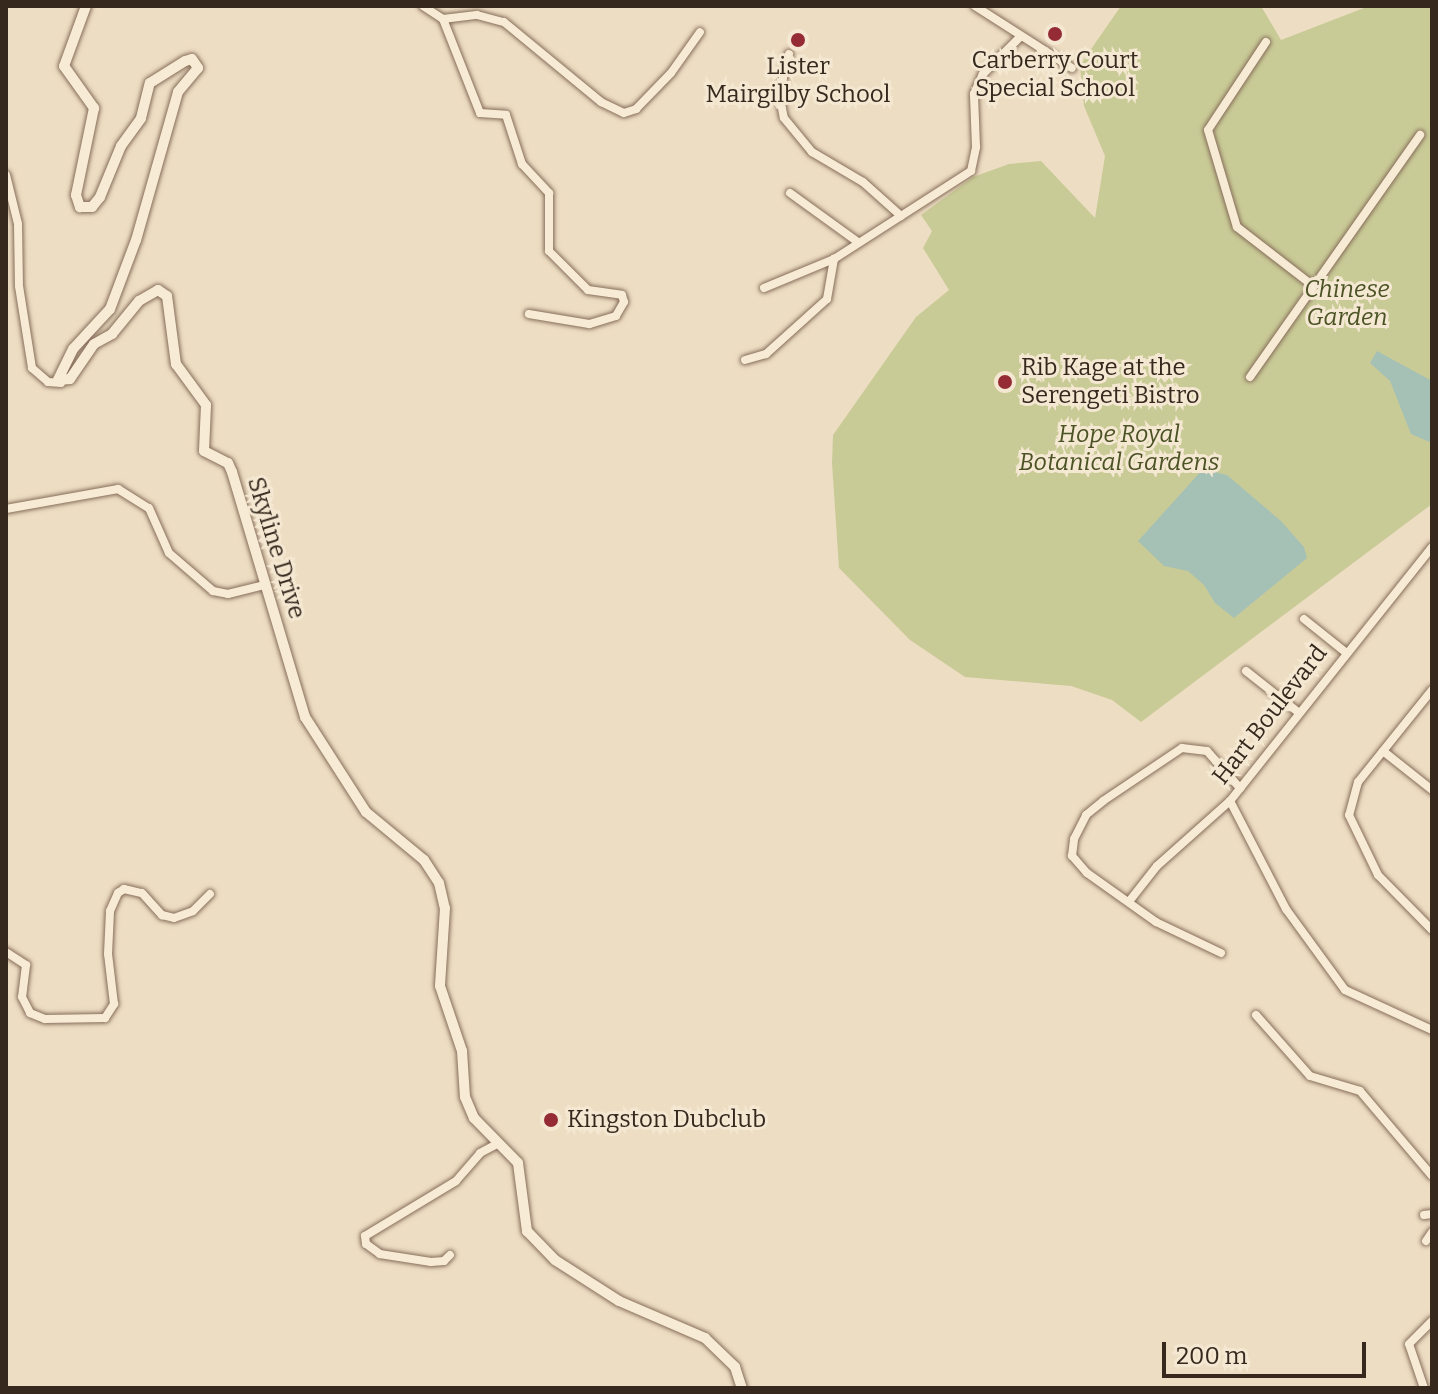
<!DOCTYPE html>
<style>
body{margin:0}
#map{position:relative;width:1438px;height:1394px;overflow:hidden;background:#edddc3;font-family:Bitter,serif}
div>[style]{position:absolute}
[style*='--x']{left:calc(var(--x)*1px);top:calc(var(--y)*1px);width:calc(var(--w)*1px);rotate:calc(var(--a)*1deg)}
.green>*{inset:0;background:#c9cb97}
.water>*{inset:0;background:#a5c0b5}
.roads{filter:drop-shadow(0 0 2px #876e5a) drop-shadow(0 0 2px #876e5a)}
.minor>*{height:8px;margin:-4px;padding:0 4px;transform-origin:4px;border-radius:4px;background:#f8ebd6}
.tertiary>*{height:10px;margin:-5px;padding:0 5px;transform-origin:5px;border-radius:5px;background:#f8ebd6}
.dots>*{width:22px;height:22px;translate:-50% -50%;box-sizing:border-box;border:4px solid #f5e8d2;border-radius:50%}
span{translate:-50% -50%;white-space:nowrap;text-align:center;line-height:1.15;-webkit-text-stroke:6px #f5e8d2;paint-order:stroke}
.poi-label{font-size:24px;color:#37281e}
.left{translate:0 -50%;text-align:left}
.park-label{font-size:24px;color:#4b5325;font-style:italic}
.street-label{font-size:24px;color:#37281e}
.frame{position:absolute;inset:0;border:8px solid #37281e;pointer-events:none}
.scale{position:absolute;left:1162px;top:1342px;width:204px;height:36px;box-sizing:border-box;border:4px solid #37281e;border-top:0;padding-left:10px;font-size:24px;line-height:28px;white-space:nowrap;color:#37281e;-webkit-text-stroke:6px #f5e8d2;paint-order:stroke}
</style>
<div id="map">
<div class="green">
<i style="clip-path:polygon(1121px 6px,1261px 6px,1281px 40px,1369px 6px,1432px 6px,1432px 504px,1141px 722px,1112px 700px,1071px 686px,965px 677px,910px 640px,839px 568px,832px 463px,833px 435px,916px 317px,949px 290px,923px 248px,932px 231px,921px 215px,973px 177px,1009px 164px,1041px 161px,1095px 218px,1105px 156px,1084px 106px,1080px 65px)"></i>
</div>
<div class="water">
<i style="clip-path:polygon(1377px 351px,1432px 381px,1432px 443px,1411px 434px,1390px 381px,1370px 363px)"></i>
<i style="clip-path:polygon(1203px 469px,1227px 475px,1281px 521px,1304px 547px,1307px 558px,1234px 618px,1215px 603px,1204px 585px,1188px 571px,1164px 566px,1138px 541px)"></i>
</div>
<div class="roads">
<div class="minor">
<i style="--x:423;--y:6;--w:24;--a:33"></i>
<i style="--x:443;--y:19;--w:34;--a:-7"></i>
<i style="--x:477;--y:15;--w:28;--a:15"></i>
<i style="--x:504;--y:22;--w:126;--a:39.5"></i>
<i style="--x:601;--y:102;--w:25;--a:26"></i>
<i style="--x:624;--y:113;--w:13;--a:-18"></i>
<i style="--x:636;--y:109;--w:50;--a:-45.8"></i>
<i style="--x:671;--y:73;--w:50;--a:-54.7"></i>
<i style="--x:975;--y:6;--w:115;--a:32.6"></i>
<i style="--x:443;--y:19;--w:101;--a:68.5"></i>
<i style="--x:480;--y:113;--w:26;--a:4"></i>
<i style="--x:506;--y:115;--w:52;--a:71.9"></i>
<i style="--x:522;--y:164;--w:40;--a:47"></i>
<i style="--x:549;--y:193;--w:58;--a:90"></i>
<i style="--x:549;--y:251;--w:55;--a:45"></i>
<i style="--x:588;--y:290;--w:34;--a:8"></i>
<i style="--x:622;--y:295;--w:7;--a:74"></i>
<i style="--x:624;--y:302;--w:16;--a:120"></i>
<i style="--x:616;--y:316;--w:28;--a:163"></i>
<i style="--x:589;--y:324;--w:61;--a:-170.5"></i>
<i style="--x:1266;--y:42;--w:105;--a:123.4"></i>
<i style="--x:1208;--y:130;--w:101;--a:73.4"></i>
<i style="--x:1237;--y:227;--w:95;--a:37.7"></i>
<i style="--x:789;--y:54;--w:40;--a:104.4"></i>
<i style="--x:779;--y:93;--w:25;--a:79"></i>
<i style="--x:784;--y:118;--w:44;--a:50.5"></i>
<i style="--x:812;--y:152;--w:59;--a:30.5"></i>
<i style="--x:863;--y:182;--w:51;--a:41.8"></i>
<i style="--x:6;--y:175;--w:50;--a:76.2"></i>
<i style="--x:18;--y:224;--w:62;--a:89.1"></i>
<i style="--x:19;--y:286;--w:83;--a:81"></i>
<i style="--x:32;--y:368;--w:21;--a:41"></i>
<i style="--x:48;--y:382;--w:13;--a:4"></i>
<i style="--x:790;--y:193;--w:84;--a:35.8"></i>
<i style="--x:764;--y:288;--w:76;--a:-22.5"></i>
<i style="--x:834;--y:259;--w:163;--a:-32.7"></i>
<i style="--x:971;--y:171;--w:25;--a:-78"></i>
<i style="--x:976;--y:147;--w:53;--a:-92.2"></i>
<i style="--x:974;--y:94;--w:22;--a:-66"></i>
<i style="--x:983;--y:74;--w:52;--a:-45"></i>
<i style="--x:745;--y:360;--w:22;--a:-16"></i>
<i style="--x:766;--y:354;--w:82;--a:-42"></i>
<i style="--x:827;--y:299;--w:41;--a:-80.1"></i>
<i style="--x:1250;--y:377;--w:296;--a:-54.9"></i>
<i style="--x:6;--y:509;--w:114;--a:-10.1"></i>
<i style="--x:118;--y:489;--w:36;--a:32"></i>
<i style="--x:149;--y:508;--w:49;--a:66"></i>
<i style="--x:169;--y:553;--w:58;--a:40.8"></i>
<i style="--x:213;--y:591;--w:15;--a:11"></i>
<i style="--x:228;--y:594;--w:38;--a:-14"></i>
<i style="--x:1304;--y:619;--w:51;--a:38.7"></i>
<i style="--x:1246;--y:671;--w:66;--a:38.3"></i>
<i style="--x:1432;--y:690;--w:118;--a:128.8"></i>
<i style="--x:1358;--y:782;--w:34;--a:105"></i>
<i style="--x:1349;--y:815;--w:67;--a:64.2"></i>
<i style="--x:1378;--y:875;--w:77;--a:45.5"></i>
<i style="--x:1383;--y:751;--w:63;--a:38.5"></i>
<i style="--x:1230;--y:801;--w:122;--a:62.6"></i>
<i style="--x:1286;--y:909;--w:100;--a:53.9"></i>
<i style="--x:1345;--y:990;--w:96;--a:24.7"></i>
<i style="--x:1131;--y:899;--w:42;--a:-51.8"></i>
<i style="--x:1157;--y:866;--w:98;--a:-41.7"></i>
<i style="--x:1230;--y:801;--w:325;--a:-51.5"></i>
<i style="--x:6;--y:952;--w:24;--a:33"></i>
<i style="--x:26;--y:965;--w:32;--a:97"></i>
<i style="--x:22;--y:997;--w:18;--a:63"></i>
<i style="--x:30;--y:1013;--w:16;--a:22"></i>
<i style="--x:45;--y:1019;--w:60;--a:-1"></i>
<i style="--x:105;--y:1018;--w:17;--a:-57"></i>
<i style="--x:114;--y:1004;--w:50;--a:-96.8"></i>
<i style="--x:108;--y:954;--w:43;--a:-87.3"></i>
<i style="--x:110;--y:911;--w:20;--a:-66"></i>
<i style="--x:118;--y:893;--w:7;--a:-34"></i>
<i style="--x:124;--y:889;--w:18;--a:13"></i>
<i style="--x:142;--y:893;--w:30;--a:48"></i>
<i style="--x:162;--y:915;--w:12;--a:14"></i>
<i style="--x:174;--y:918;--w:20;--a:-20"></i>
<i style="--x:193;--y:911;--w:24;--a:-45"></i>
<i style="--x:1221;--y:953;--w:72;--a:-154.5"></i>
<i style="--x:1156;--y:922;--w:85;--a:-144.6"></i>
<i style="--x:1087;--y:873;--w:23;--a:-131"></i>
<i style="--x:1072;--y:856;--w:17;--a:-83"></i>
<i style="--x:1074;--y:839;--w:27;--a:-63"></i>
<i style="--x:1086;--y:815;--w:22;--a:-39"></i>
<i style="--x:1103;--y:801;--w:95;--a:-33.9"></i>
<i style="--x:1182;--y:748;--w:25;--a:7"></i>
<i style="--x:1207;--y:751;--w:50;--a:48.3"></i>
<i style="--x:1256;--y:1015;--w:81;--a:48.5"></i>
<i style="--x:1310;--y:1076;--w:52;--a:16.7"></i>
<i style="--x:1360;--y:1091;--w:111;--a:49.7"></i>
<i style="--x:1424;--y:1215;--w:8;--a:-7"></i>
<i style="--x:1426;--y:1241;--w:11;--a:-56"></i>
<i style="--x:450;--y:1255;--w:8;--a:135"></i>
<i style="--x:444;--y:1261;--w:13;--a:176"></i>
<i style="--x:431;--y:1262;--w:52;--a:-171.1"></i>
<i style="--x:380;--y:1254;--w:17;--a:-144"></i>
<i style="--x:366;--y:1244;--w:8;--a:-97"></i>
<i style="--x:365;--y:1236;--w:106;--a:-31.1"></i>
<i style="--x:456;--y:1181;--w:37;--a:-49"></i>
<i style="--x:480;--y:1153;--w:21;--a:-28"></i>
<i style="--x:1424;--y:1388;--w:46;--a:-108.8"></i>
<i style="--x:1409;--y:1344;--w:33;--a:-45"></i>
</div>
<div class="tertiary">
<i style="--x:86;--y:6;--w:64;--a:110.1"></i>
<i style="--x:64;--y:66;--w:52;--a:54.5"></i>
<i style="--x:94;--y:108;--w:89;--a:101.7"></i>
<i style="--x:76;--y:195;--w:13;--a:72"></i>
<i style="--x:80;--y:207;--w:12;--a:0"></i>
<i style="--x:92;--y:207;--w:13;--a:-51"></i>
<i style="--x:100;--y:197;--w:55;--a:-67.6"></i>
<i style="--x:121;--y:146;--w:34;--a:-54"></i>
<i style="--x:141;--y:118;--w:36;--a:-76"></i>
<i style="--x:150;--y:83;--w:41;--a:-32.2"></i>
<i style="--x:185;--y:61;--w:7;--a:-16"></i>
<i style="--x:192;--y:59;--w:11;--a:56"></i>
<i style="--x:198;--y:68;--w:31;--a:130"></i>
<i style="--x:178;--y:92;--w:154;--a:105.8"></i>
<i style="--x:136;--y:240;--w:74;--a:110.6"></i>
<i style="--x:110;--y:309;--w:54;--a:132.8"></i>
<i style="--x:73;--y:349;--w:34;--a:116"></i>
<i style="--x:58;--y:380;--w:12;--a:-5"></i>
<i style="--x:70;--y:379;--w:42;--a:-55.6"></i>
<i style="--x:94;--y:344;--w:21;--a:-29"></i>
<i style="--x:112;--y:334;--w:43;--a:-50.7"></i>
<i style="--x:139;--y:301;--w:22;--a:-30"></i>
<i style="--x:158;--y:290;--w:11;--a:34"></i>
<i style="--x:167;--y:296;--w:69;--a:82.5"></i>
<i style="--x:176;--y:364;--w:51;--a:53.8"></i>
<i style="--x:206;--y:405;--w:46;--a:92.5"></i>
<i style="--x:204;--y:451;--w:27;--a:27"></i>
<i style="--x:228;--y:463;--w:10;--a:66"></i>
<i style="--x:232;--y:472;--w:256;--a:73.4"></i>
<i style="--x:305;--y:717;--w:113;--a:57.3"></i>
<i style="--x:366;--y:812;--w:75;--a:39.6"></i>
<i style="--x:424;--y:860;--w:27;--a:57"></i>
<i style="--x:439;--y:883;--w:26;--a:77"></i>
<i style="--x:445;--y:908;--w:78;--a:93.7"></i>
<i style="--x:440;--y:986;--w:69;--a:71.3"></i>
<i style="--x:462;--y:1051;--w:46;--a:86.3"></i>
<i style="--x:465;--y:1097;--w:23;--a:67"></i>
<i style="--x:474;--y:1118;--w:63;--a:45.6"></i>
<i style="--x:518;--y:1163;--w:69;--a:82.5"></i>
<i style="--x:527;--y:1231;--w:40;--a:46"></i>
<i style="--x:555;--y:1260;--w:76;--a:32.6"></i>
<i style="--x:619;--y:1301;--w:94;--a:23.3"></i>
<i style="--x:705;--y:1338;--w:42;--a:44"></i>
<i style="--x:735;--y:1367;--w:22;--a:72"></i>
</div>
</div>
<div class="dots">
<i style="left:1055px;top:34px;background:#942b35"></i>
<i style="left:798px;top:40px;background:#942b35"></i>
<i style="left:1005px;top:382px;background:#942b35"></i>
<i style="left:551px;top:1120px;background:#942b35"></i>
</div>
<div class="poi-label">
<span style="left:1055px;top:75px">Carberry Court<br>Special School</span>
<span style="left:798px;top:81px">Lister<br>Mairgilby School</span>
<span class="left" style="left:1021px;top:382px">Rib Kage at the<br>Serengeti Bistro</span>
<span class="left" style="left:567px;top:1120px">Kingston Dubclub</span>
</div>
<div class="park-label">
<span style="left:1347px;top:304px">Chinese<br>Garden</span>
<span style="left:1119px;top:449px">Hope Royal<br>Botanical Gardens</span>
</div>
<div class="street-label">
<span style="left:276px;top:548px;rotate:73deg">Skyline Drive</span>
<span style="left:1270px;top:715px;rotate:-52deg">Hart Boulevard</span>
</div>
<div class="frame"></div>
<div class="scale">200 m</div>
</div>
